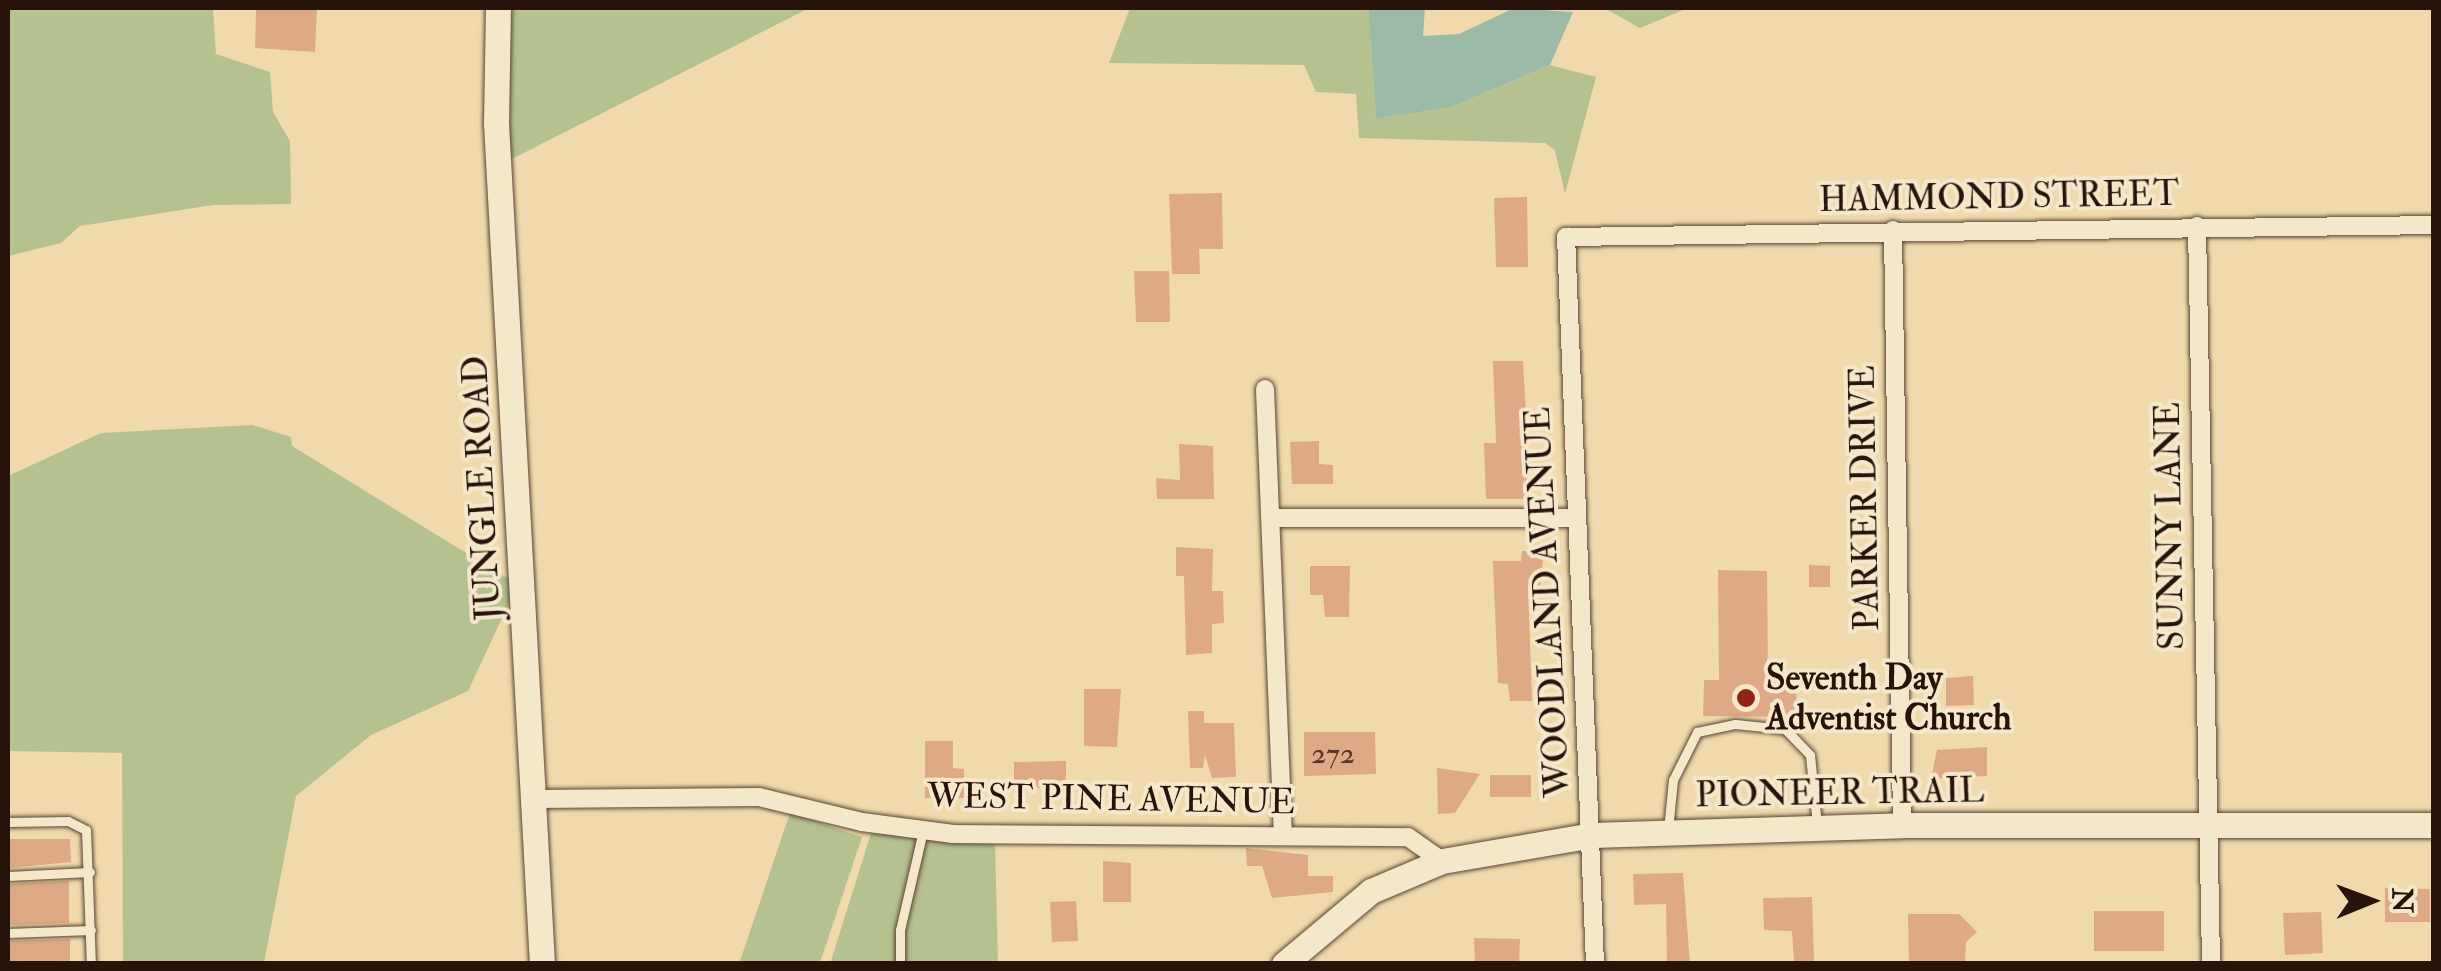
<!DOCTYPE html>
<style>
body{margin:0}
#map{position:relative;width:2441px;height:971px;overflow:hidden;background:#f0daad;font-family:"IM FELL Double Pica",serif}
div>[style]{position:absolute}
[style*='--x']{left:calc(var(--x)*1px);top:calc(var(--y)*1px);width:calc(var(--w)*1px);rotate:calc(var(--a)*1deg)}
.green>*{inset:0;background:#b5c18e}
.water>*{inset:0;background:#9bbba7}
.building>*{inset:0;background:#dea986}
.roads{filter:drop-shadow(0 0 2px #594533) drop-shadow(0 0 2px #594533)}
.lane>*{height:9px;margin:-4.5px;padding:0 4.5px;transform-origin:4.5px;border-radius:4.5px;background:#f5e7ca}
.street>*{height:18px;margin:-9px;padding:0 9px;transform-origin:9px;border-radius:9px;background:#f5e7ca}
.secondary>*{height:25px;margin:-12.5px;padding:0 12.5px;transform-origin:12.5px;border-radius:12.5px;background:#f5e7ca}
.dots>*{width:28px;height:28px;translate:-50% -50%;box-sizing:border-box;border:5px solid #f5e7ca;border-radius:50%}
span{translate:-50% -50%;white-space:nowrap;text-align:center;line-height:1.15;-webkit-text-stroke:8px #f5e7ca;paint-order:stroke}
.number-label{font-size:30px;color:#553829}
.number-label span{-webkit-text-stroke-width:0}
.street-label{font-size:35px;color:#27130a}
.poi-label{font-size:35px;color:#27130a;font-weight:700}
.left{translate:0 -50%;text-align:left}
.frame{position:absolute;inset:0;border:10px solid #27130a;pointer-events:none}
.north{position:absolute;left:2321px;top:851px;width:100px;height:100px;-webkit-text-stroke:8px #f5e7ca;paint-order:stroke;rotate:89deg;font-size:28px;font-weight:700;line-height:40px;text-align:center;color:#27130a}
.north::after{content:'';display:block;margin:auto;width:35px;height:45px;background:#27130a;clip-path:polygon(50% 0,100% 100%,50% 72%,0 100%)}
</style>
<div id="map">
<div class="green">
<i style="clip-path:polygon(8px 8px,213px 8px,216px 54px,270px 72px,273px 112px,290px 141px,291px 204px,213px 205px,80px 226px,61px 243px,8px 256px)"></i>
<i style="clip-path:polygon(510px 8px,809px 8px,510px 160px)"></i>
<i style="clip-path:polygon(1130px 8px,1368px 8px,1376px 119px,1452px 107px,1550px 65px,1596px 77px,1565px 194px,1555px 150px,1545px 143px,1359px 138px,1356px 94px,1316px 92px,1304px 65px,1109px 63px)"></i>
<i style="clip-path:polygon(1604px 8px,1688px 8px,1640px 28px)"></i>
<i style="clip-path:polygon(252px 425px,291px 437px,292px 446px,510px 580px,511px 599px,468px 691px,371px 735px,296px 796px,264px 963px,123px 963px,122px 753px,8px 751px,8px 476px,101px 433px)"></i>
<i style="clip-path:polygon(790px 813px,862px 837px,820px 963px,739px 964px)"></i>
<i style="clip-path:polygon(871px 833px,995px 844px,998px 963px,830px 964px)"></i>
</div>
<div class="water">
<i style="clip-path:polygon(1368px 8px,1425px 8px,1423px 36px,1459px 34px,1514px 8px,1573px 12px,1550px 65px,1452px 107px,1376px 119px)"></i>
</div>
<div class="building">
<i style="clip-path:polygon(256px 8px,317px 8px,315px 52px,255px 48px)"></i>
<i style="clip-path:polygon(1222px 193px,1223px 249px,1199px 249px,1200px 274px,1172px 274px,1169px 194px)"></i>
<i style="clip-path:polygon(1527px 197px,1528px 267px,1496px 267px,1494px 198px)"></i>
<i style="clip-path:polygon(1134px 271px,1169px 271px,1170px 322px,1136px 322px)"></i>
<i style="clip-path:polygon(1493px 361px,1523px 361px,1531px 499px,1486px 499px,1484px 443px,1496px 443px)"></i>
<i style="clip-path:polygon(1319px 441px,1319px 464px,1333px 465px,1333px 484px,1292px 484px,1290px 442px)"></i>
<i style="clip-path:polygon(1179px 444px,1213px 446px,1214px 499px,1157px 499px,1156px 478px,1180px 480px)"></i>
<i style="clip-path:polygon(1176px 547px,1213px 549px,1212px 591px,1223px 591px,1224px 623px,1212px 624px,1212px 653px,1186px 655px,1184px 576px,1176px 576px)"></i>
<i style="clip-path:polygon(1522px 551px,1544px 551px,1540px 587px,1528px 587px,1532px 701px,1510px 701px,1508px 684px,1498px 683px,1493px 561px,1521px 561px)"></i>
<i style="clip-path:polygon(1809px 565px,1830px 566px,1830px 587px,1809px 587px)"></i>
<i style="clip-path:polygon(1310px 566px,1350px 566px,1349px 617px,1325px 617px,1323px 595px,1310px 595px)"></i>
<i style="clip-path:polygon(1718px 570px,1767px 571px,1768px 679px,1797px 679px,1796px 717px,1703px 716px,1704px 680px,1719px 680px)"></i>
<i style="clip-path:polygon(1973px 676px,1974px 705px,1946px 706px,1946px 678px)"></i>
<i style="clip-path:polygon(1084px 689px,1121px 689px,1117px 747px,1084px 746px)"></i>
<i style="clip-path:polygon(1188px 711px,1204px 711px,1204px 723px,1234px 723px,1236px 777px,1212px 778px,1205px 755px,1203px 768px,1190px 768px)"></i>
<i style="clip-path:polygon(1304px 732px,1375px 732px,1376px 774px,1304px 776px)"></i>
<i style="clip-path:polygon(925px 741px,953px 741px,953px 768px,964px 769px,964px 798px,925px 798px)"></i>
<i style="clip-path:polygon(1987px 747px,1987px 776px,1931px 779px,1937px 750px)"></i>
<i style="clip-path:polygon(1066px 761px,1066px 787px,1014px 788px,1014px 762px)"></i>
<i style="clip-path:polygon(1437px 768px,1480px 774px,1455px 813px,1438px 814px)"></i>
<i style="clip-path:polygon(1490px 775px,1531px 775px,1531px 797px,1490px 797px)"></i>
<i style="clip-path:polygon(8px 839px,70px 839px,71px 862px,8px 868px)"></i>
<i style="clip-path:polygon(1246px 848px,1308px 855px,1308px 876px,1333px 876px,1333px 892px,1272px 898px,1262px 866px,1247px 866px)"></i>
<i style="clip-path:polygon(1103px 861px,1131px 863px,1131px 902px,1103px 902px)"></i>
<i style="clip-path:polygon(1683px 873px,1690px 964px,1667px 964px,1666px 904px,1634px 905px,1633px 874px)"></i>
<i style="clip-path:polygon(69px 881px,69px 923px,8px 925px,8px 884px)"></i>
<i style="clip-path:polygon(2385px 888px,2430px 889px,2430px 922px,2385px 922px)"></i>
<i style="clip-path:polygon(1812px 897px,1814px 961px,1794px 962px,1792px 931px,1764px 930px,1763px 898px)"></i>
<i style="clip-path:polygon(1076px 901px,1078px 941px,1052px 942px,1050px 902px)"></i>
<i style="clip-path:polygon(2094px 911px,2164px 911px,2164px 951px,2094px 951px)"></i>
<i style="clip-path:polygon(2321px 912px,2323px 953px,2285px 955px,2283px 913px)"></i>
<i style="clip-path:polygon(1908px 914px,1959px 914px,1977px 932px,1966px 942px,1965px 964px,1909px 964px)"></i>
<i style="clip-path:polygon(1474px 938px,1520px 939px,1519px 964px,1475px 964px)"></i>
<i style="clip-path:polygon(70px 939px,70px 964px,8px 964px,8px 941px)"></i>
</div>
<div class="roads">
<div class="lane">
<i style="--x:8;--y:822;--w:60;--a:-1"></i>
<i style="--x:68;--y:821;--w:20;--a:27"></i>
<i style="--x:86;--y:830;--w:134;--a:87.9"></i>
<i style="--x:1668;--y:830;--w:50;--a:-84.3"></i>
<i style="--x:1673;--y:780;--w:54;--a:-63.4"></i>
<i style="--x:1697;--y:732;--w:39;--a:-12"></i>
<i style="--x:1735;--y:724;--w:50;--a:5.7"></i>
<i style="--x:1785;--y:729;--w:36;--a:46"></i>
<i style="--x:1810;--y:755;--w:70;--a:84.3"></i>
<i style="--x:8;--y:876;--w:82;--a:-2.8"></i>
<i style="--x:8;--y:933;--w:83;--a:-2.1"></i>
<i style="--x:900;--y:964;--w:34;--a:-90"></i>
<i style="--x:900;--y:930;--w:103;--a:-77"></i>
</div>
<div class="street">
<i style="--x:2197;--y:226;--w:738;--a:88.91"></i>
<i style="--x:1893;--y:230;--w:595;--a:89.13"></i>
<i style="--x:1265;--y:389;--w:444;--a:87.7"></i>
<i style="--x:1272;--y:518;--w:302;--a:0"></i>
<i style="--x:534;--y:799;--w:225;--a:-0.5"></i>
<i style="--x:759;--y:797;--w:106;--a:13.6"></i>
<i style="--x:862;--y:822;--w:92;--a:7.5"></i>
<i style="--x:953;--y:834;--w:455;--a:0.4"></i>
<i style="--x:1408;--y:837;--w:42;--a:35.2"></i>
<i style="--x:1595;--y:964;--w:728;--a:-92.28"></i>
<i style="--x:1566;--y:237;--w:868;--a:-0.79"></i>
</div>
<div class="secondary">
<i style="--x:498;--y:8;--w:115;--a:91"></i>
<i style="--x:496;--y:123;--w:842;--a:86.87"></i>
<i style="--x:1284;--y:964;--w:114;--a:-40"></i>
<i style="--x:1371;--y:891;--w:77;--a:-22.9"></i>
<i style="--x:1442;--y:861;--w:152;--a:-9.8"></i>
<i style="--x:1592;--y:835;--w:310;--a:-1.8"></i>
<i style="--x:1902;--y:825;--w:532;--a:0"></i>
</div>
</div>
<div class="dots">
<i style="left:1746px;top:698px;background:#8f2418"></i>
</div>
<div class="number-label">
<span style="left:1333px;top:754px">272</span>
</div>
<div class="street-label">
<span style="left:1999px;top:197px;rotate:-1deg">HAMMOND STREET</span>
<span style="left:482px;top:488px;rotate:-93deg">JUNGLE ROAD</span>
<span style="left:1865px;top:498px;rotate:-91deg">PARKER DRIVE</span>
<span style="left:2170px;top:526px;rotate:-91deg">SUNNY LANE</span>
<span style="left:1548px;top:602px;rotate:-93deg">WOODLAND AVENUE</span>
<span style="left:1840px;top:793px;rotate:-1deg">PIONEER TRAIL</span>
<span style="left:1111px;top:799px;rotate:1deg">WEST PINE AVENUE</span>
</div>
<div class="poi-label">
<span class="left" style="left:1766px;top:698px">Seventh Day<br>Adventist Church</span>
</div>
<div class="frame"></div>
<div class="north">N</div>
</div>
